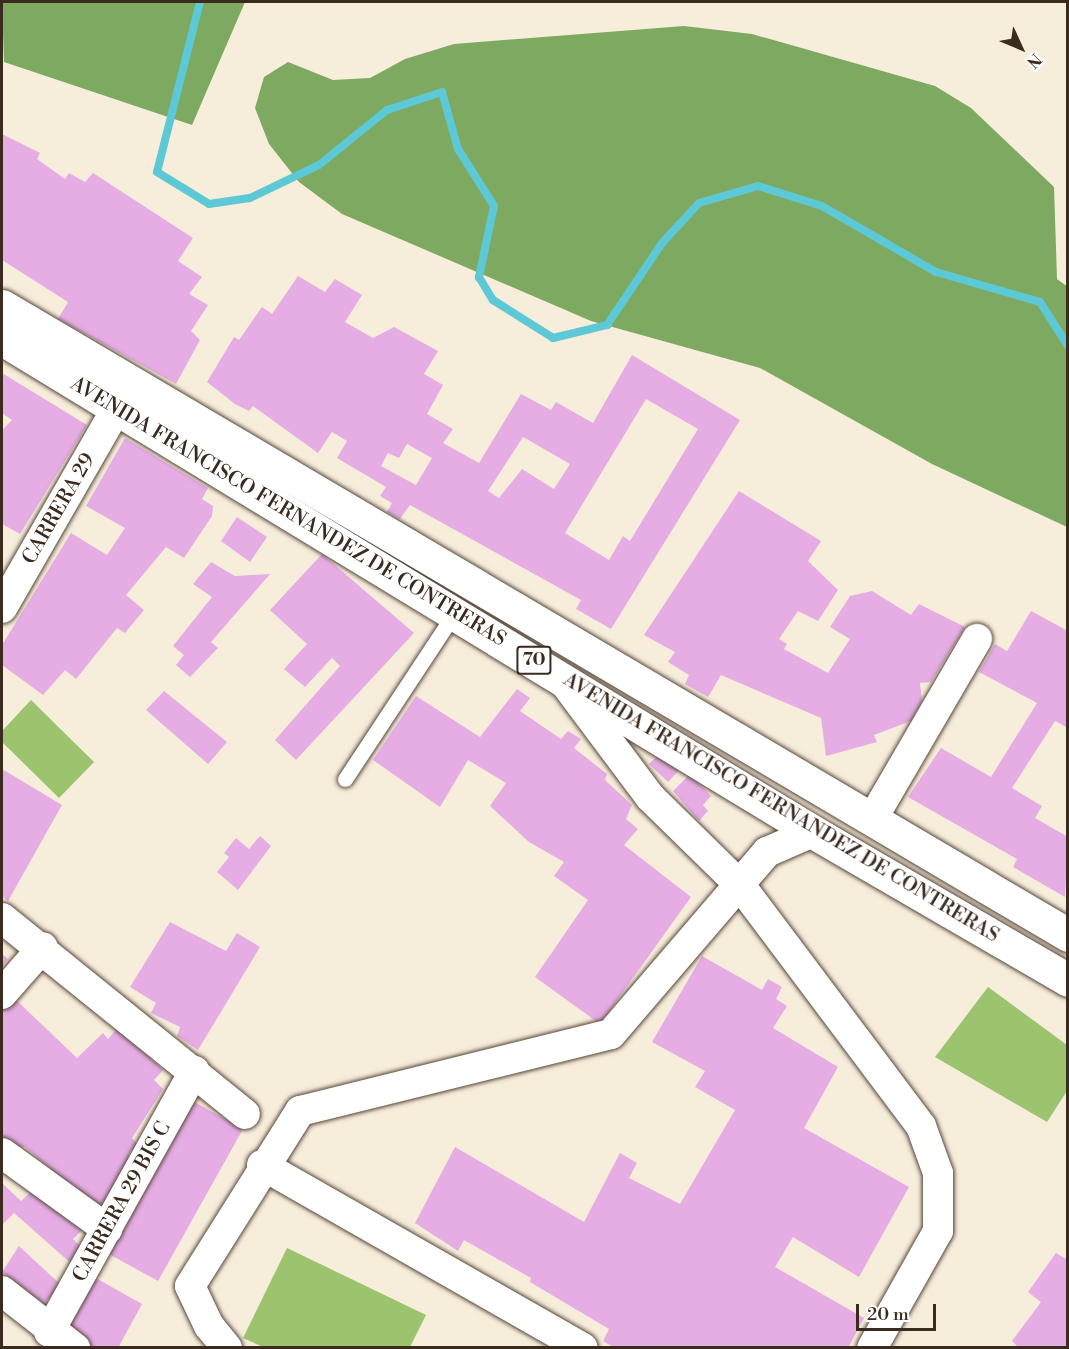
<!DOCTYPE html>
<style>
body{margin:0}
#map{position:relative;width:1069px;height:1349px;overflow:hidden;background:#f7eddb;font-family:"Libre Bodoni",serif}
div>[style]{position:absolute}
[style*='--x']{left:calc(var(--x)*1px);top:calc(var(--y)*1px);width:calc(var(--w)*1px);rotate:calc(var(--a)*1deg)}
.green>*{inset:0;background:#9cc36e}
.forest>*{inset:0;background:#7da961}
.stream>*{height:8px;margin:-4px;padding:0 4px;transform-origin:4px;border-radius:4px;background:#5dc8d6}
.building>*{inset:0;background:#e6ade5}
.roads{filter:drop-shadow(0 0 2px #57473a) drop-shadow(0 0 2px #57473a)}
.lane>*{height:15px;margin:-7.5px;padding:0 7.5px;transform-origin:7.5px;border-radius:7.5px;background:#fff}
.street>*{height:30px;margin:-15px;padding:0 15px;transform-origin:15px;border-radius:15px;background:#fff}
.primary>*{height:33px;margin:-16.5px;padding:0 16.5px;transform-origin:16.5px;border-radius:16.5px;background:#fff}
span{translate:-50% -50%;white-space:nowrap;text-align:center;line-height:1.15;-webkit-text-stroke:6px #fff;paint-order:stroke}
.shield-label span{padding:2px 4px;background:#fff;border:2px solid;border-radius:4px;-webkit-text-stroke-width:0}
.shield-label{font-size:18px;color:#3b2a1e;font-weight:700}
.street-label{font-size:20px;color:#3b2a1e}
.frame{position:absolute;inset:0;border:3px solid #3b2a1e;pointer-events:none}
.north{position:absolute;left:991px;top:18px;width:60px;height:60px;-webkit-text-stroke:4px #fff;paint-order:stroke;rotate:134deg;font-size:16px;font-weight:700;line-height:24px;text-align:center;color:#3b2a1e}
.north::after{content:'';display:block;margin:auto;width:21px;height:27px;background:#3b2a1e;clip-path:polygon(50% 0,100% 100%,50% 72%,0 100%)}
.scale{position:absolute;left:856px;top:1304px;width:80px;height:27px;box-sizing:border-box;border:3px solid #3b2a1e;border-top:0;padding-left:8px;font-size:18px;line-height:21px;white-space:nowrap;color:#3b2a1e;-webkit-text-stroke:4px #fff;paint-order:stroke}
</style>
<div id="map">
<div class="green">
<i style="clip-path:polygon(31px 700px,94px 762px,59px 798px,2px 742px,2px 731px)"></i>
<i style="clip-path:polygon(988px 987px,1067px 1045px,1067px 1091px,1047px 1122px,935px 1057px)"></i>
<i style="clip-path:polygon(287px 1248px,426px 1315px,410px 1347px,263px 1347px,243px 1338px)"></i>
</div>
<div class="forest">
<i style="clip-path:polygon(2px 2px,245px 2px,192px 125px,4px 62px)"></i>
<i style="clip-path:polygon(684px 26px,752px 34px,935px 86px,971px 108px,1054px 187px,1057px 279px,1068px 287px,1067px 527px,932px 464px,760px 368px,591px 321px,342px 214px,299px 182px,269px 144px,255px 108px,264px 77px,288px 62px,333px 80px,370px 78px,405px 59px,454px 44px)"></i>
</div>
<div class="stream">
<i style="--x:200;--y:2;--w:175;--a:104.2"></i>
<i style="--x:157;--y:172;--w:61;--a:31.6"></i>
<i style="--x:209;--y:204;--w:41;--a:-8.3"></i>
<i style="--x:250;--y:198;--w:76;--a:-25.6"></i>
<i style="--x:319;--y:165;--w:87;--a:-39"></i>
<i style="--x:387;--y:110;--w:58;--a:-18.1"></i>
<i style="--x:442;--y:92;--w:59;--a:74.3"></i>
<i style="--x:458;--y:149;--w:67;--a:57.7"></i>
<i style="--x:494;--y:206;--w:73;--a:101.9"></i>
<i style="--x:479;--y:277;--w:27;--a:59"></i>
<i style="--x:493;--y:300;--w:71;--a:32.3"></i>
<i style="--x:553;--y:338;--w:56;--a:-13.5"></i>
<i style="--x:607;--y:325;--w:99;--a:-56.1"></i>
<i style="--x:662;--y:243;--w:54;--a:-47.2"></i>
<i style="--x:699;--y:203;--w:61;--a:-16.1"></i>
<i style="--x:758;--y:186;--w:67;--a:17.4"></i>
<i style="--x:822;--y:206;--w:132;--a:30.1"></i>
<i style="--x:936;--y:272;--w:108;--a:16.1"></i>
<i style="--x:1040;--y:302;--w:52;--a:57.5"></i>
</div>
<div class="building">
<i style="clip-path:polygon(2px 134px,40px 153px,37px 159px,65px 179px,69px 173px,85px 182px,93px 173px,193px 238px,178px 261px,202px 277px,189px 294px,208px 305px,191px 331px,200px 340px,176px 384px,58px 319px,68px 302px,2px 260px)"></i>
<i style="clip-path:polygon(evenodd,298px 276px,325px 292px,335px 279px,362px 295px,345px 322px,373px 338px,394px 327px,438px 351px,424px 374px,443px 385px,427px 414px,453px 429px,443px 443px,479px 463px,521px 394px,551px 410px,556px 402px,593px 423px,632px 355px,740px 420px,611px 629px,576px 609px,581px 600px,410px 505px,400px 519px,387px 512px,392px 503px,380px 496px,386px 487px,337px 458px,347px 441px,332px 432px,318px 453px,253px 406px,249px 411px,235px 404px,207px 382px,234px 337px,239px 340px,262px 307px,272px 314px,298px 276px,646px 399px,698px 429px,630px 541px,623px 536px,609px 560px,565px 533px,646px 399px,298px 276px,523px 437px,570px 464px,554px 489px,522px 469px,499px 498px,488px 491px,523px 437px,298px 276px,407px 444px,432px 458px,416px 485px,381px 466px,388px 453px,399px 458px,407px 444px)"></i>
<i style="clip-path:polygon(2px 373px,87px 425px,20px 534px,2px 524px,2px 430px,12px 420px,2px 413px)"></i>
<i style="clip-path:polygon(125px 438px,208px 488px,202px 499px,213px 506px,212px 516px,184px 558px,166px 547px,126px 595px,144px 610px,125px 633px,117px 628px,76px 679px,65px 670px,43px 695px,2px 665px,2px 645px,71px 533px,107px 555px,125px 528px,86px 506px)"></i>
<i style="clip-path:polygon(739px 491px,821px 541px,808px 561px,838px 590px,818px 621px,798px 611px,779px 639px,787px 644px,784px 649px,828px 673px,850px 639px,830px 627px,850px 596px,872px 591px,911px 615px,919px 604px,965px 627px,931px 682px,920px 683px,922px 701px,911px 721px,874px 735px,877px 742px,826px 756px,821px 718px,721px 675px,708px 697px,685px 684px,689px 675px,668px 662px,675px 652px,644px 635px)"></i>
<i style="clip-path:polygon(237px 517px,267px 537px,250px 562px,221px 541px)"></i>
<i style="clip-path:polygon(322px 554px,414px 633px,296px 760px,275px 740px,340px 666px,332px 658px,305px 687px,284px 669px,307px 644px,270px 610px)"></i>
<i style="clip-path:polygon(211px 562px,235px 576px,270px 574px,211px 642px,218px 648px,190px 677px,176px 665px,184px 655px,173px 646px,212px 597px,193px 584px)"></i>
<i style="clip-path:polygon(1031px 611px,1068px 631px,1068px 728px,1055px 721px,1012px 788px,1042px 806px,1035px 818px,1068px 837px,1065px 897px,1013px 867px,1017px 859px,908px 797px,941px 748px,991px 777px,1037px 703px,979px 672px,995px 644px,1007px 651px)"></i>
<i style="clip-path:polygon(517px 689px,530px 698px,520px 711px,561px 739px,568px 731px,581px 739px,574px 748px,607px 774px,605px 780px,632px 805px,626px 819px,638px 829px,624px 845px,691px 897px,600px 1024px,535px 977px,588px 900px,554px 876px,564px 862px,529px 842px,490px 806px,506px 783px,468px 760px,440px 807px,373px 760px,416px 696px,480px 737px)"></i>
<i style="clip-path:polygon(164px 691px,227px 742px,208px 764px,146px 710px)"></i>
<i style="clip-path:polygon(661px 752px,680px 769px,668px 782px,649px 764px)"></i>
<i style="clip-path:polygon(2px 769px,62px 805px,8px 901px,2px 896px)"></i>
<i style="clip-path:polygon(690px 774px,711px 796px,703px 805px,708px 811px,699px 821px,673px 791px)"></i>
<i style="clip-path:polygon(260px 836px,271px 846px,238px 890px,217px 872px,229px 857px,224px 853px,236px 838px,249px 849px)"></i>
<i style="clip-path:polygon(170px 922px,226px 951px,237px 933px,260px 947px,198px 1050px,177px 1036px,180px 1027px,151px 1013px,156px 1003px,130px 987px)"></i>
<i style="clip-path:polygon(2px 954px,8px 959px,2px 966px)"></i>
<i style="clip-path:polygon(702px 956px,762px 990px,768px 979px,782px 987px,776px 999px,787px 1006px,773px 1028px,838px 1067px,804px 1128px,909px 1187px,859px 1277px,793px 1237px,775px 1267px,864px 1318px,848px 1348px,615px 1348px,603px 1341px,609px 1329px,530px 1282px,531px 1278px,464px 1240px,458px 1251px,415px 1223px,455px 1147px,584px 1222px,620px 1153px,637px 1163px,629px 1178px,680px 1204px,735px 1110px,695px 1087px,705px 1071px,652px 1042px)"></i>
<i style="clip-path:polygon(13px 997px,77px 1058px,103px 1033px,108px 1039px,119px 1026px,155px 1055px,151px 1059px,163px 1070px,154px 1080px,163px 1089px,132px 1138px,138px 1144px,128px 1154px,132px 1158px,120px 1184px,101px 1204px,94px 1206px,25px 1147px,2px 1148px,2px 1011px)"></i>
<i style="clip-path:polygon(189px 1099px,243px 1129px,158px 1281px,107px 1253px)"></i>
<i style="clip-path:polygon(2px 1183px,21px 1201px,37px 1186px,83px 1229px,73px 1239px,86px 1252px,74px 1266px,14px 1213px,2px 1225px)"></i>
<i style="clip-path:polygon(19px 1246px,61px 1285px,43px 1305px,2px 1272px)"></i>
<i style="clip-path:polygon(1056px 1253px,1068px 1260px,1068px 1348px,1019px 1348px,1012px 1341px,1041px 1302px,1028px 1292px)"></i>
<i style="clip-path:polygon(94px 1277px,142px 1304px,118px 1348px,94px 1348px,64px 1332px)"></i>
</div>
<div class="roads">
<div class="lane">
<i style="--x:345;--y:779;--w:200;--a:-56.6"></i>
</div>
<div class="street">
<i style="--x:2;--y:608;--w:228;--a:-60.1"></i>
<i style="--x:564;--y:682;--w:144;--a:53.2"></i>
<i style="--x:650;--y:797;--w:126;--a:44.4"></i>
<i style="--x:740;--y:885;--w:301;--a:53.1"></i>
<i style="--x:921;--y:1126;--w:50;--a:70.1"></i>
<i style="--x:938;--y:1173;--w:58;--a:90"></i>
<i style="--x:938;--y:1231;--w:134;--a:119.4"></i>
<i style="--x:874;--y:816;--w:205;--a:-59.8"></i>
<i style="--x:2;--y:918;--w:312;--a:38.9"></i>
<i style="--x:2;--y:994;--w:62;--a:-48.9"></i>
<i style="--x:2;--y:1153;--w:130;--a:35.9"></i>
<i style="--x:262;--y:1165;--w:369;--a:29.7"></i>
<i style="--x:2;--y:1291;--w:93;--a:38"></i>
<i style="--x:49;--y:1332;--w:299;--a:-60.9"></i>
<i style="--x:227;--y:1348;--w:28;--a:-129"></i>
<i style="--x:209;--y:1326;--w:44;--a:-115.4"></i>
<i style="--x:190;--y:1286;--w:207;--a:-57.8"></i>
<i style="--x:300;--y:1111;--w:320;--a:-13.9"></i>
<i style="--x:611;--y:1034;--w:240;--a:-49.4"></i>
<i style="--x:767;--y:852;--w:50;--a:-23.5"></i>
</div>
<div class="primary">
<i style="--x:2;--y:306;--w:1238;--a:30.54"></i>
<i style="--x:2;--y:339;--w:949;--a:31.3"></i>
<i style="--x:813;--y:832;--w:295;--a:30.1"></i>
</div>
</div>
<div class="shield-label">
<span style="left:534px;top:660px">70</span>
</div>
<div class="street-label">
<span style="left:59px;top:509px;rotate:-60deg">CARRERA 29</span>
<span style="left:288px;top:512px;rotate:31deg">AVENIDA FRANCISCO FERNANDEZ DE CONTRERAS</span>
<span style="left:781px;top:808px;rotate:31deg">AVENIDA FRANCISCO FERNANDEZ DE CONTRERAS</span>
<span style="left:122px;top:1202px;rotate:-61deg">CARRERA 29 BIS C</span>
</div>
<div class="frame"></div>
<div class="north">N</div>
<div class="scale">20 m</div>
</div>
